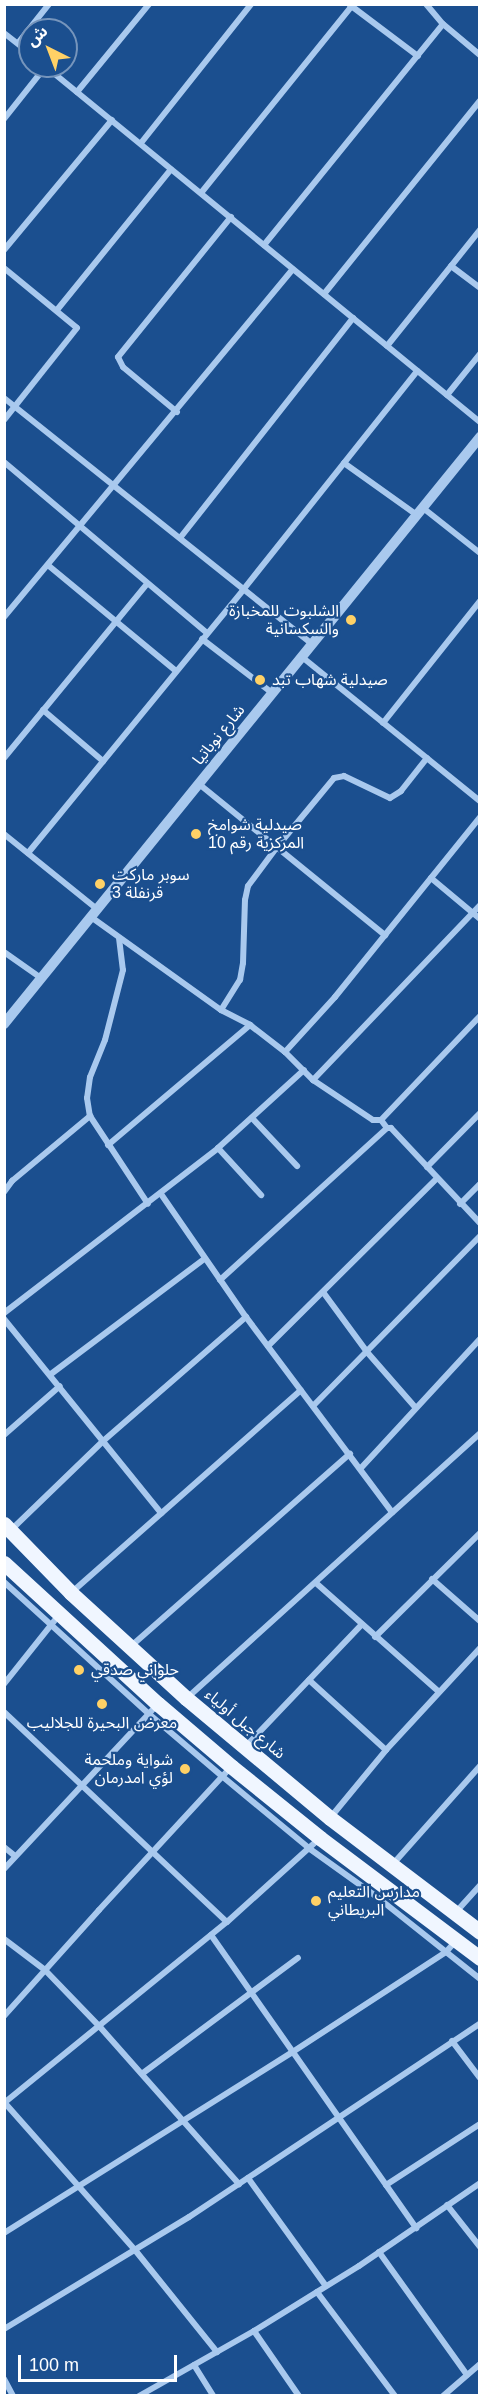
<!DOCTYPE html>
<meta charset="utf-8">
<style>
body{margin:0}
#map{position:relative;width:484px;height:2400px;overflow:hidden;background:#1b4f8f;font-family:Helvetica,"Noto Sans Arabic",sans-serif}
div>[style]{position:absolute}
[style*='--x']{left:calc(var(--x)*1px);top:calc(var(--y)*1px);width:calc(var(--w)*1px);rotate:calc(var(--a)*1deg)}
.minor>*{height:6px;margin:-3px;padding:0 3px;transform-origin:3px;border-radius:3px;background:#a9c9ee}
.tertiary>*{height:10px;margin:-5px;padding:0 5px;transform-origin:5px;border-radius:5px;background:#a9c9ee}
.primary>*{height:15px;margin:-7.5px;padding:0 7.5px;transform-origin:7.5px;border-radius:7.5px;background:#f0f6ff}
.dots>*{width:16px;height:16px;translate:-50% -50%;box-sizing:border-box;border:3px solid #1b4f8f;border-radius:50%}
span{translate:-50% -50%;white-space:nowrap;text-align:center;line-height:1.15;-webkit-text-stroke:4.5px #1b4f8f;paint-order:stroke}
.poi-label{font-size:16px;color:#fff}
.right{translate:-100% -50%;text-align:right}
.left{translate:0 -50%;text-align:left}
.street-label{font-size:16px;color:#fff}
.frame{position:absolute;inset:0;border:6px solid #fff;pointer-events:none}
.north{position:absolute;left:18px;top:18px;width:60px;height:60px;box-sizing:border-box;background:#1b4f8f;border:2px solid #7695bc;border-radius:50%;rotate:318deg;font-size:16px;font-weight:700;line-height:24px;text-align:center;color:#fff}
.north::after{content:'';display:block;margin:auto;width:21px;height:27px;background:#ffd166;clip-path:polygon(50% 0,100% 100%,50% 72%,0 100%)}
.scale{position:absolute;left:18px;top:2355px;width:159px;height:27px;box-sizing:border-box;border:3px solid #fff;border-top:0;padding-left:8px;font-size:18px;line-height:21px;white-space:nowrap;color:#fff;-webkit-text-stroke:4px #1b4f8f;paint-order:stroke}
</style>
<div id="map">
<div class="minor">
<i style="--x:426;--y:4;--w:26;--a:50"></i>
<i style="--x:443;--y:24;--w:48;--a:40"></i>
<i style="--x:350;--y:5;--w:85;--a:36.9"></i>
<i style="--x:4;--y:33;--w:33;--a:38"></i>
<i style="--x:18;--y:43;--w:50;--a:-51.5"></i>
<i style="--x:45;--y:66;--w:562;--a:39.3"></i>
<i style="--x:77;--y:92;--w:114;--a:-50.7"></i>
<i style="--x:4;--y:119;--w:68;--a:-51.6"></i>
<i style="--x:141;--y:143;--w:177;--a:-51.6"></i>
<i style="--x:201;--y:193;--w:240;--a:-51.1"></i>
<i style="--x:264;--y:245;--w:284;--a:-51"></i>
<i style="--x:4;--y:250;--w:169;--a:-50.3"></i>
<i style="--x:451;--y:266;--w:36;--a:37"></i>
<i style="--x:4;--y:268;--w:94;--a:39.4"></i>
<i style="--x:77;--y:328;--w:117;--a:128.4"></i>
<i style="--x:324;--y:294;--w:248;--a:-51.1"></i>
<i style="--x:57;--y:310;--w:181;--a:-51"></i>
<i style="--x:387;--y:346;--w:149;--a:-51.3"></i>
<i style="--x:447;--y:395;--w:53;--a:-51.2"></i>
<i style="--x:4;--y:398;--w:394;--a:38.6"></i>
<i style="--x:177;--y:412;--w:70;--a:-140.2"></i>
<i style="--x:123;--y:367;--w:11;--a:-117"></i>
<i style="--x:118;--y:357;--w:180;--a:-51.1"></i>
<i style="--x:4;--y:462;--w:265;--a:40.1"></i>
<i style="--x:344;--y:463;--w:90;--a:35.5"></i>
<i style="--x:423;--y:508;--w:73;--a:38.3"></i>
<i style="--x:180;--y:538;--w:280;--a:-51.8"></i>
<i style="--x:49;--y:566;--w:165;--a:39.6"></i>
<i style="--x:4;--y:617;--w:452;--a:-50.3"></i>
<i style="--x:202;--y:639;--w:88;--a:37.6"></i>
<i style="--x:302;--y:657;--w:229;--a:39"></i>
<i style="--x:43;--y:710;--w:79;--a:40.4"></i>
<i style="--x:383;--y:723;--w:156;--a:-51.5"></i>
<i style="--x:4;--y:758;--w:225;--a:-50.6"></i>
<i style="--x:199;--y:784;--w:240;--a:39.1"></i>
<i style="--x:4;--y:834;--w:119;--a:38.9"></i>
<i style="--x:28;--y:853;--w:340;--a:-50.7"></i>
<i style="--x:243;--y:590;--w:280;--a:-51.5"></i>
<i style="--x:431;--y:878;--w:64;--a:39.9"></i>
<i style="--x:91;--y:917;--w:160;--a:35.6"></i>
<i style="--x:221;--y:1010;--w:33;--a:27"></i>
<i style="--x:250;--y:1025;--w:44;--a:37.6"></i>
<i style="--x:285;--y:1052;--w:40;--a:45"></i>
<i style="--x:313;--y:1080;--w:72;--a:33.7"></i>
<i style="--x:373;--y:1120;--w:8;--a:0"></i>
<i style="--x:381;--y:1120;--w:10;--a:53"></i>
<i style="--x:119;--y:938;--w:32;--a:83"></i>
<i style="--x:123;--y:970;--w:72;--a:104.4"></i>
<i style="--x:105;--y:1040;--w:40;--a:112"></i>
<i style="--x:90;--y:1077;--w:21;--a:98"></i>
<i style="--x:87;--y:1098;--w:18;--a:81"></i>
<i style="--x:90;--y:1116;--w:105;--a:56.6"></i>
<i style="--x:4;--y:952;--w:45;--a:35.1"></i>
<i style="--x:221;--y:1010;--w:36;--a:-58"></i>
<i style="--x:240;--y:980;--w:17;--a:-80"></i>
<i style="--x:243;--y:963;--w:63;--a:-88.2"></i>
<i style="--x:245;--y:900;--w:14;--a:-78"></i>
<i style="--x:248;--y:886;--w:49;--a:-53.4"></i>
<i style="--x:277;--y:847;--w:89;--a:-50.4"></i>
<i style="--x:334;--y:778;--w:10;--a:-11"></i>
<i style="--x:344;--y:776;--w:51;--a:25.6"></i>
<i style="--x:390;--y:798;--w:13;--a:-32"></i>
<i style="--x:401;--y:791;--w:42;--a:-51.8"></i>
<i style="--x:285;--y:1052;--w:74;--a:-47.7"></i>
<i style="--x:335;--y:997;--w:231;--a:-51.1"></i>
<i style="--x:313;--y:1080;--w:242;--a:-46.3"></i>
<i style="--x:252;--y:1118;--w:66;--a:46.8"></i>
<i style="--x:381;--y:1120;--w:144;--a:-46.4"></i>
<i style="--x:108;--y:1145;--w:186;--a:-40.2"></i>
<i style="--x:218;--y:1148;--w:64;--a:47.5"></i>
<i style="--x:427;--y:1167;--w:76;--a:-45.5"></i>
<i style="--x:4;--y:1192;--w:14;--a:-54"></i>
<i style="--x:12;--y:1181;--w:102;--a:-39.8"></i>
<i style="--x:161;--y:1194;--w:150;--a:55.4"></i>
<i style="--x:246;--y:1317;--w:244;--a:53.2"></i>
<i style="--x:460;--y:1204;--w:28;--a:-45"></i>
<i style="--x:220;--y:1280;--w:226;--a:-42.3"></i>
<i style="--x:387;--y:1128;--w:4;--a:0"></i>
<i style="--x:391;--y:1128;--w:130;--a:46.9"></i>
<i style="--x:323;--y:1292;--w:74;--a:53.7"></i>
<i style="--x:367;--y:1352;--w:73;--a:48.9"></i>
<i style="--x:4;--y:1313;--w:270;--a:-37.6"></i>
<i style="--x:218;--y:1148;--w:116;--a:-42.2"></i>
<i style="--x:4;--y:1319;--w:250;--a:51"></i>
<i style="--x:268;--y:1346;--w:238;--a:-44.8"></i>
<i style="--x:51;--y:1374;--w:191;--a:-36.9"></i>
<i style="--x:313;--y:1406;--w:238;--a:-45.5"></i>
<i style="--x:4;--y:1435;--w:74;--a:-41.2"></i>
<i style="--x:361;--y:1468;--w:176;--a:-47.3"></i>
<i style="--x:11;--y:1530;--w:127;--a:-44"></i>
<i style="--x:102;--y:1442;--w:191;--a:-41"></i>
<i style="--x:432;--y:1579;--w:64;--a:41.2"></i>
<i style="--x:4;--y:1582;--w:196;--a:42.3"></i>
<i style="--x:149;--y:1714;--w:97;--a:40.4"></i>
<i style="--x:223;--y:1777;--w:113;--a:39.6"></i>
<i style="--x:310;--y:1849;--w:82;--a:35.6"></i>
<i style="--x:377;--y:1897;--w:132;--a:38.5"></i>
<i style="--x:316;--y:1583;--w:164;--a:41.5"></i>
<i style="--x:72;--y:1592;--w:305;--a:-41.4"></i>
<i style="--x:375;--y:1637;--w:148;--a:-44.7"></i>
<i style="--x:130;--y:1647;--w:293;--a:-41.3"></i>
<i style="--x:309;--y:1680;--w:104;--a:42.3"></i>
<i style="--x:4;--y:1684;--w:88;--a:-51.4"></i>
<i style="--x:187;--y:1698;--w:395;--a:-42.1"></i>
<i style="--x:4;--y:1712;--w:306;--a:43.3"></i>
<i style="--x:246;--y:1746;--w:168;--a:-46.4"></i>
<i style="--x:330;--y:1818;--w:88;--a:-50.5"></i>
<i style="--x:386;--y:1750;--w:139;--a:-47.3"></i>
<i style="--x:4;--y:1847;--w:14;--a:39"></i>
<i style="--x:393;--y:1864;--w:131;--a:-48.4"></i>
<i style="--x:4;--y:1869;--w:226;--a:-47"></i>
<i style="--x:456;--y:1912;--w:36;--a:-48"></i>
<i style="--x:211;--y:1935;--w:358;--a:55"></i>
<i style="--x:4;--y:1939;--w:51;--a:37.1"></i>
<i style="--x:45;--y:1970;--w:79;--a:46"></i>
<i style="--x:100;--y:2027;--w:210;--a:48.5"></i>
<i style="--x:4;--y:2016;--w:142;--a:-48.1"></i>
<i style="--x:99;--y:1910;--w:195;--a:-47.3"></i>
<i style="--x:452;--y:2041;--w:46;--a:52.9"></i>
<i style="--x:143;--y:2073;--w:193;--a:-36.6"></i>
<i style="--x:4;--y:2102;--w:198;--a:48.5"></i>
<i style="--x:135;--y:2250;--w:131;--a:51.2"></i>
<i style="--x:4;--y:2103;--w:287;--a:-39.1"></i>
<i style="--x:227;--y:1922;--w:125;--a:-42.1"></i>
<i style="--x:248;--y:2178;--w:133;--a:54.2"></i>
<i style="--x:386;--y:2185;--w:112;--a:-33"></i>
<i style="--x:447;--y:2205;--w:53;--a:51.8"></i>
<i style="--x:4;--y:2233;--w:339;--a:-32.1"></i>
<i style="--x:291;--y:2053;--w:185;--a:-33.1"></i>
<i style="--x:446;--y:1952;--w:15;--a:-48"></i>
<i style="--x:379;--y:2252;--w:151;--a:54.4"></i>
<i style="--x:317;--y:2292;--w:130;--a:53.1"></i>
<i style="--x:4;--y:2329;--w:216;--a:-31.2"></i>
<i style="--x:189;--y:2217;--w:349;--a:-33.6"></i>
<i style="--x:254;--y:2331;--w:79;--a:55.3"></i>
<i style="--x:194;--y:2365;--w:36;--a:58"></i>
<i style="--x:4;--y:2379;--w:19;--a:62"></i>
<i style="--x:139;--y:2396;--w:132;--a:-29.5"></i>
<i style="--x:254;--y:2331;--w:123;--a:-31.8"></i>
<i style="--x:359;--y:2266;--w:147;--a:-34.4"></i>
<i style="--x:443;--y:2396;--w:49;--a:-40.9"></i>
</div>
<div class="tertiary">
<i style="--x:4;--y:1024;--w:756;--a:-50.96"></i>
</div>
<div class="primary">
<i style="--x:4;--y:1524;--w:96;--a:45.8"></i>
<i style="--x:71;--y:1593;--w:156;--a:42.4"></i>
<i style="--x:186;--y:1698;--w:187;--a:39.8"></i>
<i style="--x:330;--y:1818;--w:188;--a:37.2"></i>
<i style="--x:4;--y:1563;--w:209;--a:42.5"></i>
<i style="--x:158;--y:1704;--w:97;--a:40.4"></i>
<i style="--x:232;--y:1767;--w:113;--a:38.9"></i>
<i style="--x:320;--y:1838;--w:200;--a:36.9"></i>
</div>
<div class="dots">
<i style="left:351px;top:620px;background:#ffd166"></i>
<i style="left:260px;top:680px;background:#ffd166"></i>
<i style="left:196px;top:834px;background:#ffd166"></i>
<i style="left:100px;top:884px;background:#ffd166"></i>
<i style="left:79px;top:1670px;background:#ffd166"></i>
<i style="left:102px;top:1704px;background:#ffd166"></i>
<i style="left:185px;top:1769px;background:#ffd166"></i>
<i style="left:316px;top:1901px;background:#ffd166"></i>
</div>
<div class="poi-label">
<span class="right" style="left:339px;top:620px">الشلبوت للمخبازة<br>والسكسانية</span>
<span class="left" style="left:272px;top:680px">صيدلية شهاب تبد</span>
<span class="left" style="left:208px;top:834px">صيدلية شوامخ<br>المركزية رقم 10</span>
<span class="left" style="left:112px;top:884px">سوبر ماركت<br>قرنفلة 3</span>
<span class="left" style="left:91px;top:1670px">حلواني صدقي</span>
<span style="left:102px;top:1723px">معرض البحيرة للجلاليب</span>
<span class="right" style="left:173px;top:1769px">شواية وملحمة<br>لؤي امدرمان</span>
<span class="left" style="left:328px;top:1901px">مدارس التعليم<br>البريطاني</span>
</div>
<div class="street-label">
<span style="left:219px;top:735px;rotate:-51deg">شارع نوباتيا</span>
<span style="left:245px;top:1724px;rotate:40deg">شارع جبل أولياء</span>
</div>
<div class="frame"></div>
<div class="north">ش</div>
<div class="scale">100 m</div>
</div>
